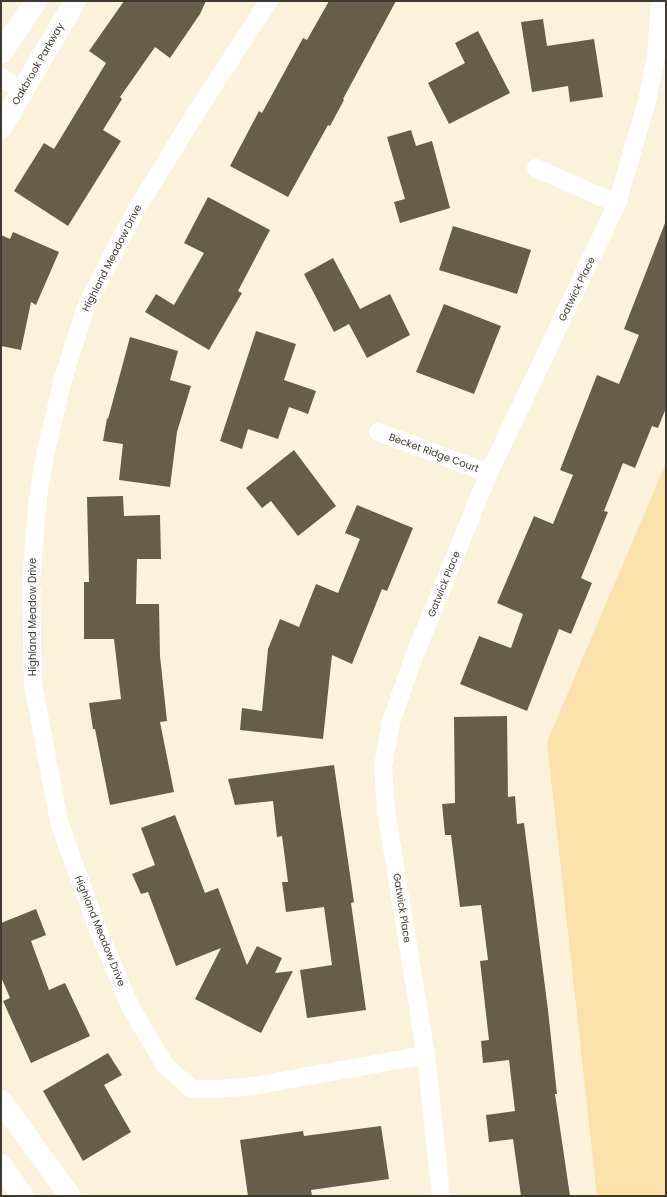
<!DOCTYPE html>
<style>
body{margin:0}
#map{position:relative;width:667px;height:1197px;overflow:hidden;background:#fcf2dc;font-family:Poppins,sans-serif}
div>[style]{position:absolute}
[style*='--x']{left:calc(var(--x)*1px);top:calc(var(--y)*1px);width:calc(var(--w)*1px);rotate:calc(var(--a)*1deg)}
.green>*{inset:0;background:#fbe1aa}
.building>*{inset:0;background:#665d4a}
.minor>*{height:18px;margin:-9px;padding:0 9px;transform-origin:9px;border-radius:9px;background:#fff}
.tertiary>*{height:22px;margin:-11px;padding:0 11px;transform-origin:11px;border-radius:11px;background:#fff}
span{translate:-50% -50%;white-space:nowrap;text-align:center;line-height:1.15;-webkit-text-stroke:4px #fff;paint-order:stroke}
.street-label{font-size:10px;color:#3e3a31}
.frame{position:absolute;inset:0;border:2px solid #3e3a31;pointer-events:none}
</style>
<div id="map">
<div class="green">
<i style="clip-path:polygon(666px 463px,666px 1196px,597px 1196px,547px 742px)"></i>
</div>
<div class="building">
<i style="clip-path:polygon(124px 1px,206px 1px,200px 14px,170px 58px,155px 47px,120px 97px,122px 99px,103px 130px,121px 141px,68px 226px,14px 191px,44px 143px,54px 149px,106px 63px,89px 51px)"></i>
<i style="clip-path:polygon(329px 1px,396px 1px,343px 99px,344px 100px,330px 126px,328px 125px,288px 197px,230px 166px,259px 111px,262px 113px,303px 38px,307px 40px)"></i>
<i style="clip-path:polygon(543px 19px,547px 46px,594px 39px,603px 97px,570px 102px,568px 86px,532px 92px,521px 22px)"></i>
<i style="clip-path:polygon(478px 31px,510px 93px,449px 124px,428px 83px,465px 63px,455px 43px)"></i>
<i style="clip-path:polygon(411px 130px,416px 146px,432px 141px,450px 208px,400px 223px,394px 202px,405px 199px,387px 137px)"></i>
<i style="clip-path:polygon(208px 197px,270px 230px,238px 291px,242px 293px,209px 350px,145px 312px,156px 294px,174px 305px,204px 253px,184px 243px)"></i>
<i style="clip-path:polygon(665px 223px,666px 408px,658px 428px,652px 426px,635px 468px,623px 463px,604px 511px,608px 512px,581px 578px,592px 583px,571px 634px,559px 629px,527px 711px,460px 684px,479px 636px,511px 648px,523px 614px,497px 603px,534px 516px,553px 524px,573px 475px,560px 470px,597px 375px,619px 384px,639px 335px,624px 329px)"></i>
<i style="clip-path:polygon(453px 226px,531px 250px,517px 294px,439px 270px)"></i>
<i style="clip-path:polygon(13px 232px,59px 252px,36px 305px,31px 302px,21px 350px,1px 346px,1px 235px,10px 239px)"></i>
<i style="clip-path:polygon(333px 258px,360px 309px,390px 294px,410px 335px,367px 358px,349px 324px,334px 332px,304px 274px)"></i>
<i style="clip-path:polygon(444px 304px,501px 326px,474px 394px,416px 372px)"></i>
<i style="clip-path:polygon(256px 331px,296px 344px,284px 380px,316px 391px,308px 414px,289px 407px,278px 439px,248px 429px,242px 449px,220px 441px)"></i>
<i style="clip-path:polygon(130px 337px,178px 351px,170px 380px,191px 386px,177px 432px,170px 487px,119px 480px,123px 444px,103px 441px,107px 418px,108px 419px)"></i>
<i style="clip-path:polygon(294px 450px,336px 506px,298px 536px,271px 501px,262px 508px,246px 488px)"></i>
<i style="clip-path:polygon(123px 496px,124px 516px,160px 515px,161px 559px,137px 559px,136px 604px,159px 604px,160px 656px,167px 721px,160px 722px,174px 792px,110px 805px,95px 729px,93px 729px,89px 703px,121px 699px,114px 639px,84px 639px,84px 582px,89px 582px,87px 497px)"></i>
<i style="clip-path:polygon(357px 505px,413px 528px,387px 591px,382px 589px,352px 664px,332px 655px,323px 739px,240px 730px,242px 708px,262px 711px,268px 649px,280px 619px,299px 627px,316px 584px,338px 593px,360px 539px,345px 533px)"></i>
<i style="clip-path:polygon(507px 716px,508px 797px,515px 796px,517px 824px,524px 823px,548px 1010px,557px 1094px,555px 1094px,570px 1196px,521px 1196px,513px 1139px,489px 1142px,486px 1115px,515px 1111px,509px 1060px,483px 1063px,481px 1041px,489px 1040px,480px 961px,488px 960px,481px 905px,460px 907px,451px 835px,445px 835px,442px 804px,455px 803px,454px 717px)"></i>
<i style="clip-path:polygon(334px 765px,354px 902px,351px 903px,366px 1010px,307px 1018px,300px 970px,332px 965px,324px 907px,286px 912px,282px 882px,288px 882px,282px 836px,277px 837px,273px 801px,235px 805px,228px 779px)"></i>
<i style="clip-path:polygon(175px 815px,205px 893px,218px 888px,247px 965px,257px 946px,282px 958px,275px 973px,293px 971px,261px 1033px,195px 999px,221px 948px,176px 966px,148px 892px,141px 894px,132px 874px,155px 865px,141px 828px)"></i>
<i style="clip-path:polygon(36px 909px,46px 935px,31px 941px,49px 990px,65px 983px,90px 1036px,31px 1063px,3px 1001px,10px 998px,1px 977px,1px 923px)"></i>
<i style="clip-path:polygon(108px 1053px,122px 1075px,104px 1085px,131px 1132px,83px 1161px,43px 1091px)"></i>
<i style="clip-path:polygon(381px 1126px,389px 1179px,311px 1190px,312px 1196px,248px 1196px,240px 1140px,303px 1131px,304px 1136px)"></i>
</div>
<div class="minor">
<i style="--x:269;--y:1;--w:131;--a:123.2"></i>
<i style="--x:197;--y:111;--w:116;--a:121.6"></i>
<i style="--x:136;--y:210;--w:106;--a:117.5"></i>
<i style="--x:87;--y:304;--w:79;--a:107.7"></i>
<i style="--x:63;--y:379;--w:74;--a:103.3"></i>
<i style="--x:46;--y:451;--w:48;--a:99.7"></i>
<i style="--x:38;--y:498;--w:84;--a:94.8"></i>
<i style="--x:31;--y:582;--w:102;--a:88.9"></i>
<i style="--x:33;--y:684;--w:140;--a:79.3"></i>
<i style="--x:59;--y:822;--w:109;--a:70.2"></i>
<i style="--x:96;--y:925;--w:90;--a:67.1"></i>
<i style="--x:131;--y:1008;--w:66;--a:59.2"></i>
<i style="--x:165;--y:1065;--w:36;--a:42"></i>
<i style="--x:192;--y:1089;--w:27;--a:0"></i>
<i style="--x:219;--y:1089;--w:34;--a:-5"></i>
<i style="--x:253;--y:1086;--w:176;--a:-10.2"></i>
<i style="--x:1;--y:77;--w:25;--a:34"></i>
<i style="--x:536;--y:168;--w:89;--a:24"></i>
<i style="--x:378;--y:432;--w:118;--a:20.3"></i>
<i style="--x:441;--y:1196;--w:142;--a:-96.1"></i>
<i style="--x:426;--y:1055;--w:248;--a:-99.3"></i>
<i style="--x:386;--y:810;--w:44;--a:-93.9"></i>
<i style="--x:383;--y:766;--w:45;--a:-79.7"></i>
<i style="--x:391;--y:722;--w:67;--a:-70.8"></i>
<i style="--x:413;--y:659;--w:201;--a:-67.8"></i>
<i style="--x:489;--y:473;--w:298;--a:-64.6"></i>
<i style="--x:617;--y:204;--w:111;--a:-73.8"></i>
<i style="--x:648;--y:97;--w:42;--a:-79"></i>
<i style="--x:656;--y:56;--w:55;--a:-85.8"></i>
</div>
<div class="tertiary">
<i style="--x:1;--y:53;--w:63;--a:-56.1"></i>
<i style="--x:1;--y:128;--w:147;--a:-59.8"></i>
<i style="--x:1;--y:1101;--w:117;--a:54"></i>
<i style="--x:1;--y:1165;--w:38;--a:55"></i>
</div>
<div class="street-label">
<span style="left:38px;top:64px;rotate:-60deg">Oakbrook Parkway</span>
<span style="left:112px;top:258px;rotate:-63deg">Highland Meadow Drive</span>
<span style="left:577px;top:289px;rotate:-64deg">Gatwick Place</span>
<span style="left:434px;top:453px;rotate:20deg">Becket Ridge Court</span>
<span style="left:444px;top:584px;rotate:-68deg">Gatwick Place</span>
<span style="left:33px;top:617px;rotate:-90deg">Highland Meadow Drive</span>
<span style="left:402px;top:908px;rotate:81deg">Gatwick Place</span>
<span style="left:100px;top:931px;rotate:68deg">Highland Meadow Drive</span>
</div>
<div class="frame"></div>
</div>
